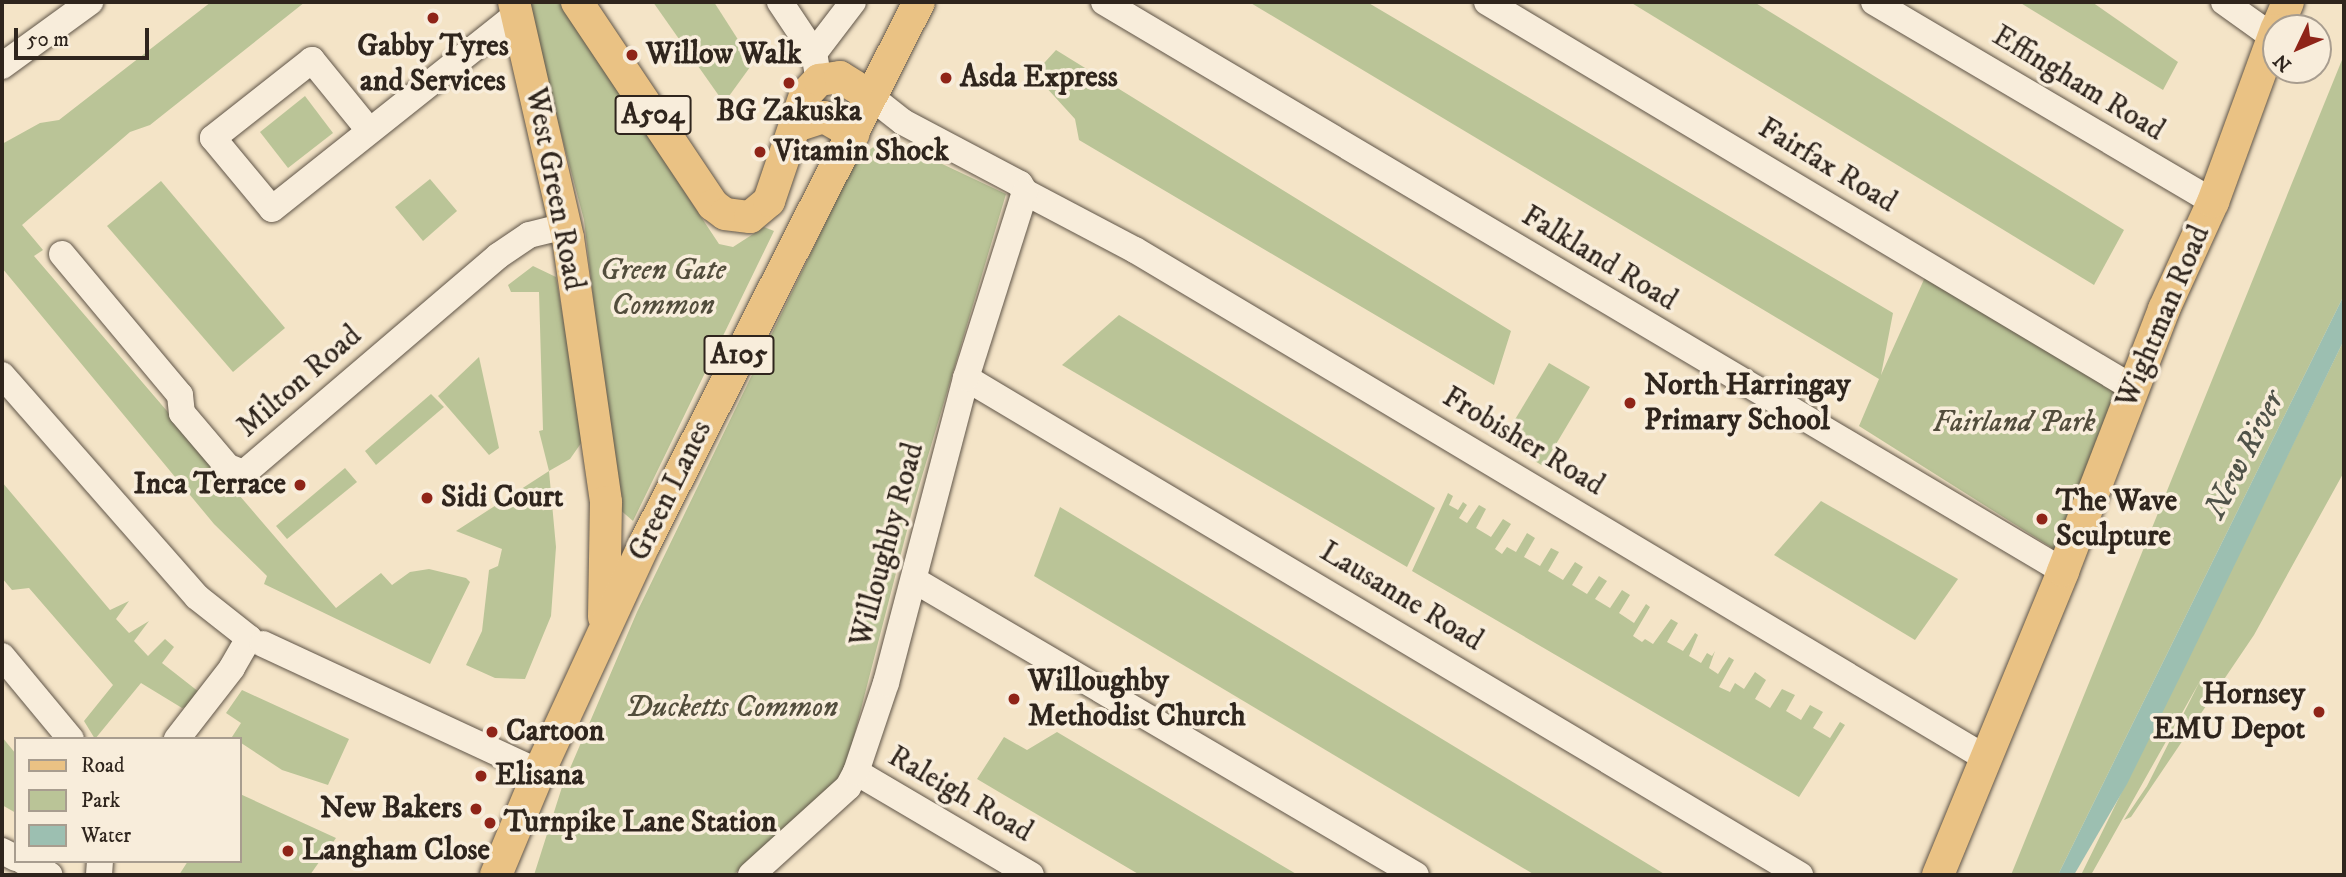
<!DOCTYPE html>
<style>
body{margin:0}
#map{position:relative;width:2346px;height:877px;overflow:hidden;background:#f4e4c7;font-family:"IM FELL DW Pica",serif}
div>[style]{position:absolute}
[style*='--x']{left:calc(var(--x)*1px);top:calc(var(--y)*1px);width:calc(var(--w)*1px);rotate:calc(var(--a)*1deg)}
.green>*{inset:0;background:#bac497}
.water>*{inset:0;background:#9cbfb1}
.roads{filter:drop-shadow(0 0 2px #605548) drop-shadow(0 0 2px #605548)}
.minor>*{height:26px;margin:-13px;padding:0 13px;transform-origin:13px;border-radius:13px;background:#f8eddb}
.major>*{height:32px;margin:-16px;padding:0 16px;transform-origin:16px;border-radius:16px;background:#eac284}
.dots>*{width:19px;height:19px;translate:-50% -50%;box-sizing:border-box;border:4px solid #f8eddb;border-radius:50%}
span{translate:-50% -50%;white-space:nowrap;text-align:center;line-height:1.15;-webkit-text-stroke:7px #f8eddb;paint-order:stroke}
.shield-label span{padding:2px 5px;background:#f8eddb;border:2px solid;border-radius:5px;-webkit-text-stroke-width:0}
.shield-label{font-size:28px;color:#2f251d;font-weight:700}
.poi-label{font-size:30px;color:#2f251d;font-weight:700}
.left{translate:0 -50%;text-align:left}
.right{translate:-100% -50%;text-align:right}
.street-label{font-size:30px;color:#2f251d}
.park-label{font-size:30px;color:#524d3c;font-style:italic}
.water-label{font-size:32px;color:#505349;font-style:italic}
.frame{position:absolute;inset:0;border:4px solid #2f251d;pointer-events:none}
.legend{position:absolute;left:14px;top:737px;width:228px;height:126px;box-sizing:border-box;background:#f8eddb;border:2px solid #a89d8f;margin:0;padding:9px 12px;list-style:none;font-size:21px;color:#2f251d}
.legend li{display:flex;align-items:center;gap:14px;height:35px}
.legend b{width:35px;border:2px solid #a89d8f}
.north{position:absolute;left:2262px;top:14px;width:70px;height:70px;box-sizing:border-box;background:#f8eddb;border:2px solid #a89d8f;border-radius:50%;rotate:226deg;font-size:19px;font-weight:700;line-height:28px;text-align:center;color:#2f251d}
.north::after{content:'';display:block;margin:auto;width:24px;height:32px;background:#8f2418;clip-path:polygon(50% 0,100% 100%,50% 72%,0 100%)}
.scale{position:absolute;left:14px;top:28px;width:135px;height:32px;box-sizing:border-box;border:4px solid #2f251d;border-top:0;padding-left:9px;font-size:21px;line-height:24px;white-space:nowrap;color:#2f251d;-webkit-text-stroke:5px #f8eddb;paint-order:stroke}
</style>
<div id="map">
<div class="green">
<i style="clip-path:polygon(211px 2px,305px 2px,150px 125px,130px 132px,22px 225px,43px 250px,34px 256px,336px 608px,381px 573px,392px 585px,410px 572px,429px 569px,466px 578px,470px 582px,430px 664px,264px 584px,267px 576px,214px 524px,2px 268px,2px 144px,40px 123px,59px 120px)"></i>
<i style="clip-path:polygon(526px 2px,559px 2px,719px 244px,733px 247px,764px 227px,774px 231px,633px 521px,618px 508px,584px 220px)"></i>
<i style="clip-path:polygon(653px 2px,714px 2px,753px 63px,724px 103px)"></i>
<i style="clip-path:polygon(1249px 2px,1367px 2px,1893px 313px,1881px 375px,1926px 275px,2128px 389px,2057px 551px,1859px 426px,1879px 379px)"></i>
<i style="clip-path:polygon(1630px 2px,1754px 2px,2124px 230px,2094px 285px)"></i>
<i style="clip-path:polygon(2019px 2px,2092px 2px,2178px 62px,2163px 90px)"></i>
<i style="clip-path:polygon(1056px 50px,1511px 331px,1494px 385px,1079px 140px,1075px 119px,1034px 74px)"></i>
<i style="clip-path:polygon(2344px 55px,2344px 295px,2058px 875px,2011px 875px)"></i>
<i style="clip-path:polygon(305px 96px,333px 133px,288px 168px,260px 132px)"></i>
<i style="clip-path:polygon(876px 145px,904px 146px,1006px 194px,914px 503px,843px 779px,733px 875px,534px 875px,562px 787px,637px 612px,856px 160px)"></i>
<i style="clip-path:polygon(430px 179px,457px 211px,423px 241px,395px 207px)"></i>
<i style="clip-path:polygon(161px 181px,285px 328px,233px 372px,107px 226px)"></i>
<i style="clip-path:polygon(533px 266px,556px 277px,584px 439px,570px 459px,549px 471px,556px 547px,551px 616px,525px 679px,495px 678px,466px 665px,482px 631px,489px 570px,498px 566px,502px 549px,456px 531px,549px 471px,539px 431px,543px 430px,539px 292px,511px 292px,508px 285px)"></i>
<i style="clip-path:polygon(1119px 315px,1435px 508px,1407px 567px,1062px 365px)"></i>
<i style="clip-path:polygon(2344px 340px,2344px 472px,2254px 635px,2131px 817px,2124px 820px,2147px 786px,2200px 681px,2091px 875px,2081px 875px)"></i>
<i style="clip-path:polygon(479px 357px,499px 448px,489px 455px,438px 396px)"></i>
<i style="clip-path:polygon(1549px 363px,1590px 387px,1543px 466px,1502px 441px)"></i>
<i style="clip-path:polygon(431px 394px,444px 407px,376px 465px,365px 451px)"></i>
<i style="clip-path:polygon(345px 468px,357px 482px,287px 539px,276px 526px)"></i>
<i style="clip-path:polygon(2px 482px,110px 610px,129px 601px,116px 619px,129px 633px,149px 621px,134px 641px,148px 656px,165px 639px,174px 647px,162px 663px,199px 692px,194px 704px,182px 708px,141px 683px,95px 739px,84px 721px,113px 685px,29px 588px,12px 590px,2px 578px)"></i>
<i style="clip-path:polygon(1448px 493px,1453px 496px,1449px 505px,1458px 510px,1463px 502px,1467px 505px,1459px 518px,1467px 523px,1479px 505px,1486px 509px,1476px 528px,1491px 537px,1503px 519px,1511px 524px,1495px 549px,1502px 554px,1507px 547px,1516px 552px,1527px 533px,1535px 538px,1524px 557px,1540px 566px,1551px 548px,1559px 552px,1548px 571px,1563px 580px,1575px 562px,1583px 567px,1572px 585px,1587px 594px,1599px 576px,1607px 581px,1595px 599px,1610px 608px,1622px 590px,1630px 595px,1619px 613px,1634px 623px,1646px 604px,1650px 607px,1633px 636px,1642px 642px,1645px 639px,1653px 644px,1671px 619px,1678px 623px,1667px 642px,1683px 651px,1695px 633px,1698px 635px,1689px 656px,1701px 663px,1707px 653px,1712px 656px,1715px 651px,1709px 668px,1718px 674px,1729px 657px,1734px 660px,1719px 687px,1730px 692px,1735px 683px,1744px 689px,1755px 672px,1766px 680px,1755px 699px,1762px 703px,1770px 708px,1782px 689px,1795px 695px,1786px 711px,1801px 720px,1810px 705px,1823px 712px,1813px 728px,1830px 738px,1840px 722px,1845px 725px,1799px 797px,1412px 571px)"></i>
<i style="clip-path:polygon(1821px 501px,1958px 579px,1915px 640px,1774px 555px)"></i>
<i style="clip-path:polygon(1060px 507px,1666px 875px,1535px 875px,1034px 576px)"></i>
<i style="clip-path:polygon(242px 690px,349px 739px,328px 785px,282px 770px,232px 737px,241px 723px,226px 713px)"></i>
<i style="clip-path:polygon(1057px 732px,1298px 875px,1140px 875px,977px 779px,1004px 737px,1027px 750px)"></i>
<i style="clip-path:polygon(2px 737px,16px 754px,16px 813px,2px 805px)"></i>
<i style="clip-path:polygon(240px 794px,336px 838px,310px 875px,179px 875px,188px 861px,240px 861px)"></i>
</div>
<div class="water">
<i style="clip-path:polygon(2344px 295px,2344px 340px,2186px 665px,2127px 784px,2074px 875px,2058px 875px)"></i>
</div>
<div class="roads">
<div class="minor">
<i style="--x:780;--y:2;--w:61;--a:56.3"></i>
<i style="--x:814;--y:53;--w:27;--a:80"></i>
<i style="--x:1104;--y:2;--w:1115;--a:30.68"></i>
<i style="--x:1487;--y:2;--w:753;--a:30.86"></i>
<i style="--x:1874;--y:2;--w:394;--a:30.5"></i>
<i style="--x:2224;--y:2;--w:60;--a:35.5"></i>
<i style="--x:814;--y:53;--w:64;--a:-52.6"></i>
<i style="--x:2;--y:66;--w:109;--a:-36"></i>
<i style="--x:870;--y:96;--w:42;--a:38.2"></i>
<i style="--x:903;--y:122;--w:132;--a:27.9"></i>
<i style="--x:1020;--y:184;--w:9;--a:58"></i>
<i style="--x:368;--y:129;--w:89;--a:-129.1"></i>
<i style="--x:312;--y:60;--w:126;--a:141.8"></i>
<i style="--x:213;--y:138;--w:92;--a:50.3"></i>
<i style="--x:272;--y:209;--w:313;--a:-38.5"></i>
<i style="--x:1025;--y:192;--w:124;--a:27.8"></i>
<i style="--x:1135;--y:250;--w:989;--a:30.84"></i>
<i style="--x:62;--y:254;--w:184;--a:50.1"></i>
<i style="--x:180;--y:395;--w:18;--a:84"></i>
<i style="--x:182;--y:413;--w:71;--a:49.6"></i>
<i style="--x:228;--y:467;--w:17;--a:21"></i>
<i style="--x:244;--y:473;--w:334;--a:-40.5"></i>
<i style="--x:498;--y:256;--w:37;--a:-34"></i>
<i style="--x:529;--y:235;--w:38;--a:-14"></i>
<i style="--x:2;--y:375;--w:295;--a:48.7"></i>
<i style="--x:197;--y:597;--w:66;--a:38.3"></i>
<i style="--x:249;--y:638;--w:34;--a:120"></i>
<i style="--x:232;--y:668;--w:90;--a:127.8"></i>
<i style="--x:966;--y:378;--w:971;--a:30.79"></i>
<i style="--x:914;--y:580;--w:582;--a:30.44"></i>
<i style="--x:263;--y:644;--w:304;--a:24.9"></i>
<i style="--x:2;--y:656;--w:108;--a:50.3"></i>
<i style="--x:856;--y:772;--w:203;--a:30.5"></i>
<i style="--x:2;--y:851;--w:16;--a:27"></i>
<i style="--x:23;--y:861;--w:30;--a:28"></i>
<i style="--x:99;--y:875;--w:14;--a:-86"></i>
<i style="--x:751;--y:875;--w:131;--a:-42.2"></i>
<i style="--x:848;--y:787;--w:17;--a:-62"></i>
<i style="--x:856;--y:772;--w:94;--a:-71.4"></i>
<i style="--x:886;--y:683;--w:315;--a:-75.3"></i>
<i style="--x:966;--y:378;--w:195;--a:-72.4"></i>
</div>
<div class="major">
<i style="--x:514;--y:2;--w:242;--a:77.1"></i>
<i style="--x:568;--y:238;--w:267;--a:81.8"></i>
<i style="--x:606;--y:502;--w:115;--a:91"></i>
<i style="--x:577;--y:2;--w:244;--a:56.2"></i>
<i style="--x:713;--y:205;--w:15;--a:37"></i>
<i style="--x:725;--y:214;--w:25;--a:7"></i>
<i style="--x:750;--y:217;--w:25;--a:-40"></i>
<i style="--x:769;--y:201;--w:112;--a:-71.2"></i>
<i style="--x:805;--y:95;--w:21;--a:-47"></i>
<i style="--x:819;--y:80;--w:21;--a:-8"></i>
<i style="--x:840;--y:77;--w:36;--a:32"></i>
<i style="--x:2277;--y:28;--w:28;--a:-67"></i>
<i style="--x:796;--y:126;--w:29;--a:-18"></i>
<i style="--x:824;--y:117;--w:34;--a:30"></i>
<i style="--x:496;--y:875;--w:112;--a:-67.3"></i>
<i style="--x:539;--y:772;--w:252;--a:-65.2"></i>
<i style="--x:645;--y:543;--w:606;--a:-63.14"></i>
<i style="--x:1938;--y:875;--w:329;--a:-67.6"></i>
<i style="--x:2063;--y:571;--w:281;--a:-68.9"></i>
<i style="--x:2164;--y:309;--w:118;--a:-65.4"></i>
<i style="--x:2213;--y:202;--w:183;--a:-69.9"></i>
</div>
</div>
<div class="dots">
<i style="left:433px;top:18px;background:#8f2418"></i>
<i style="left:632px;top:55px;background:#8f2418"></i>
<i style="left:946px;top:78px;background:#8f2418"></i>
<i style="left:789px;top:83px;background:#8f2418"></i>
<i style="left:760px;top:152px;background:#8f2418"></i>
<i style="left:1630px;top:403px;background:#8f2418"></i>
<i style="left:300px;top:485px;background:#8f2418"></i>
<i style="left:427px;top:498px;background:#8f2418"></i>
<i style="left:2042px;top:519px;background:#8f2418"></i>
<i style="left:1014px;top:699px;background:#8f2418"></i>
<i style="left:2319px;top:712px;background:#8f2418"></i>
<i style="left:492px;top:732px;background:#8f2418"></i>
<i style="left:481px;top:776px;background:#8f2418"></i>
<i style="left:476px;top:809px;background:#8f2418"></i>
<i style="left:490px;top:823px;background:#8f2418"></i>
<i style="left:288px;top:851px;background:#8f2418"></i>
</div>
<div class="shield-label">
<span style="left:653px;top:115px">A504</span>
<span style="left:739px;top:355px">A105</span>
</div>
<div class="poi-label">
<span style="left:433px;top:64px">Gabby Tyres<br>and Services</span>
<span class="left" style="left:646px;top:55px">Willow Walk</span>
<span class="left" style="left:960px;top:78px">Asda Express</span>
<span style="left:789px;top:112px">BG Zakuska</span>
<span class="left" style="left:774px;top:152px">Vitamin Shock</span>
<span class="left" style="left:1644px;top:403px">North Harringay<br>Primary School</span>
<span class="right" style="left:286px;top:485px">Inca Terrace</span>
<span class="left" style="left:441px;top:498px">Sidi Court</span>
<span class="left" style="left:2056px;top:519px">The Wave<br>Sculpture</span>
<span class="left" style="left:1028px;top:699px">Willoughby<br>Methodist Church</span>
<span class="right" style="left:2305px;top:712px">Hornsey<br>EMU Depot</span>
<span class="left" style="left:506px;top:732px">Cartoon</span>
<span class="left" style="left:495px;top:776px">Elisana</span>
<span class="right" style="left:462px;top:809px">New Bakers</span>
<span class="left" style="left:504px;top:823px">Turnpike Lane Station</span>
<span class="left" style="left:302px;top:851px">Langham Close</span>
</div>
<div class="street-label">
<span style="left:2078px;top:84px;rotate:31deg">Effingham Road</span>
<span style="left:1827px;top:166px;rotate:31deg">Fairfax Road</span>
<span style="left:554px;top:189px;rotate:79deg">West Green Road</span>
<span style="left:1599px;top:259px;rotate:31deg">Falkland Road</span>
<span style="left:2164px;top:317px;rotate:-67deg">Wightman Road</span>
<span style="left:300px;top:382px;rotate:-41deg">Milton Road</span>
<span style="left:1523px;top:442px;rotate:31deg">Frobisher Road</span>
<span style="left:671px;top:491px;rotate:-64deg">Green Lanes</span>
<span style="left:888px;top:545px;rotate:-75deg">Willoughby Road</span>
<span style="left:1401px;top:597px;rotate:31deg">Lausanne Road</span>
<span style="left:960px;top:795px;rotate:30deg">Raleigh Road</span>
</div>
<div class="park-label">
<span style="left:663px;top:288px">Green Gate<br>Common</span>
<span style="left:2014px;top:423px">Fairland Park</span>
<span style="left:732px;top:708px">Ducketts Common</span>
</div>
<div class="water-label">
<span style="left:2245px;top:455px;rotate:-63deg">New River</span>
</div>
<div class="frame"></div>
<ul class="legend">
<li><b style="height:9px;background:#eac284"></b>Road</li>
<li><b style="height:19px;background:#bac497"></b>Park</li>
<li><b style="height:19px;background:#9cbfb1"></b>Water</li>
</ul>
<div class="north">N</div>
<div class="scale">50 m</div>
</div>
